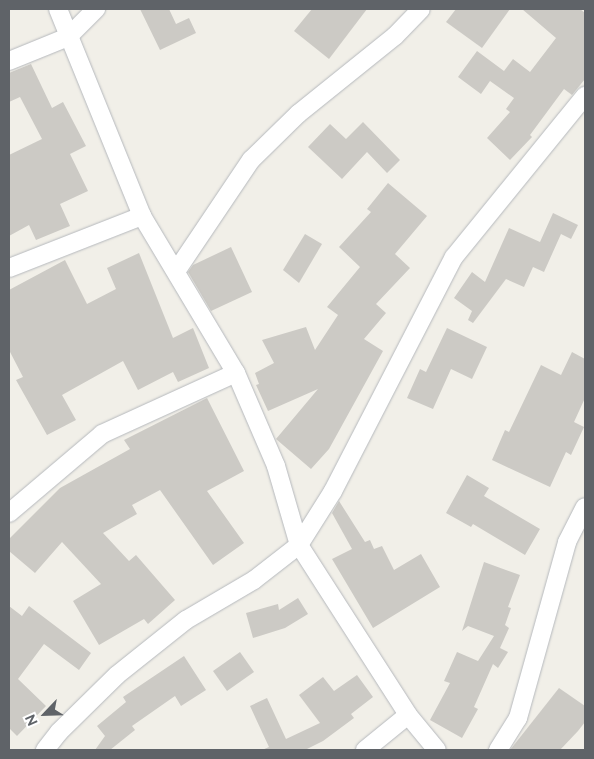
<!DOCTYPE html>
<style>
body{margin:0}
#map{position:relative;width:594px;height:759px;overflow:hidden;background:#f1efe8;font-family:Raleway,sans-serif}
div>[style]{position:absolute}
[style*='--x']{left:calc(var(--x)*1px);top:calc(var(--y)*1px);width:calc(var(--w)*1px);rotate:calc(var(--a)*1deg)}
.building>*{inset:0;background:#cccac5}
.roads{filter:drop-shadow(0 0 1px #b5b8bc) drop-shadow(0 0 1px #b5b8bc)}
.street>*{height:18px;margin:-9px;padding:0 9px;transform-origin:9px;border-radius:9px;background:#fff}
span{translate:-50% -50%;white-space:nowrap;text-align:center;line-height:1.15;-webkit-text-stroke:4px #fff;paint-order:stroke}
.frame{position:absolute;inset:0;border:10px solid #5f6368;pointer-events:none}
.north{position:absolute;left:20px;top:689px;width:50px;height:50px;-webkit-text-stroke:4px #fff;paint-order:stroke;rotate:246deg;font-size:14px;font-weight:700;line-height:20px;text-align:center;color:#5f6368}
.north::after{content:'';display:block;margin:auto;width:18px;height:22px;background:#5f6368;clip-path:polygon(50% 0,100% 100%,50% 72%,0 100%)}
</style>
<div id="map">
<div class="building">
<i style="clip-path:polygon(140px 9px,169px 9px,176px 24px,189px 18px,196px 33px,160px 50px)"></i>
<i style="clip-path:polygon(312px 9px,367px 9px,329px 59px,294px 31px)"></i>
<i style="clip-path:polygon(456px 9px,510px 9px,482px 48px,446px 22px)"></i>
<i style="clip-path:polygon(522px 9px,580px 9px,585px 13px,585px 79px,572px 95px,564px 89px,530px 135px,532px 137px,510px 160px,487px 138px,510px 112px,506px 109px,514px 98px,490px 81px,481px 94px,458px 77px,477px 51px,504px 71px,513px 59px,530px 72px,556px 38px)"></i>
<i style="clip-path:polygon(31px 64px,52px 108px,63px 102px,86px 146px,70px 154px,88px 191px,60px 204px,70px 226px,36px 240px,29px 225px,9px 236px,9px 155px,42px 139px,20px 97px,9px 102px,9px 73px)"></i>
<i style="clip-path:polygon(363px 122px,400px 160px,387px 173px,367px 152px,342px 179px,308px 147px,330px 124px,346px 139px)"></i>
<i style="clip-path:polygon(388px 183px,427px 216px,395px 254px,410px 268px,376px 304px,386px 313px,364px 339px,383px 351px,329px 449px,311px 469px,276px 439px,318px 389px,268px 411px,256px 385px,259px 384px,255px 373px,274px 363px,262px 340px,306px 327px,315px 350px,338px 315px,327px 307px,360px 267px,339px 247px,371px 212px,367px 209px)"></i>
<i style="clip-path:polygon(553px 213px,578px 225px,571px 239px,561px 234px,544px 272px,533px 267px,524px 287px,506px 279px,473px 323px,468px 320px,472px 311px,454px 298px,472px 272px,485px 282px,509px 228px,540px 242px)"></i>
<i style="clip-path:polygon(305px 234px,322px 244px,299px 283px,283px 270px)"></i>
<i style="clip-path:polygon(231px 247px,252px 292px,211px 311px,188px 272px,193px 265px)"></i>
<i style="clip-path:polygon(139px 253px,173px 338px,193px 328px,209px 368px,178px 382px,173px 372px,138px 390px,123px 361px,62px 395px,76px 420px,47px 435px,16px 380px,23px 377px,9px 350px,9px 290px,65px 260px,87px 304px,116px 289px,107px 268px)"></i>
<i style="clip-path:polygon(447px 328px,487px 347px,472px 379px,451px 369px,433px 409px,407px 398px,420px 369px,426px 372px)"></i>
<i style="clip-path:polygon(572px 352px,585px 359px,585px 398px,574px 422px,584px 427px,571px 455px,566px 452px,550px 487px,492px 460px,505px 430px,509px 432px,541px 365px,561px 375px)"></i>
<i style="clip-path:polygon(207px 398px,244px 471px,207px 491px,244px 543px,213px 565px,160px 490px,132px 505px,137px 514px,103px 533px,129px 561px,136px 555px,175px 600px,148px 624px,144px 619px,99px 645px,73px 601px,101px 584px,62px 542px,35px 573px,9px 551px,9px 539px,60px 488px,130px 449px,124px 440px)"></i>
<i style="clip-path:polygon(467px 475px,489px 488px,484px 496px,540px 529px,525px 555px,473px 524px,471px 527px,446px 513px)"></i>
<i style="clip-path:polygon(339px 501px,365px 542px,370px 540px,374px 549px,382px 546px,394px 570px,421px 554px,440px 587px,373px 628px,332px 559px,352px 549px,332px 513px)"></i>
<i style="clip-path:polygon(484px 562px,520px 575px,508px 607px,511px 608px,505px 625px,509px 628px,500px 648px,508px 652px,498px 668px,493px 664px,474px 707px,478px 709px,462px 738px,430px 720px,450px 683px,444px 681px,457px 652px,478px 661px,494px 636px,468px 626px,462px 631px)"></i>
<i style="clip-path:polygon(298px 598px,308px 614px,285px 628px,253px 638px,246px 613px,278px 604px,279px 610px)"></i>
<i style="clip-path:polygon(9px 606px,22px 616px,29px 606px,91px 653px,79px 670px,44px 644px,18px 679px,46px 706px,17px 736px,9px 728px)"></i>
<i style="clip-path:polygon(240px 652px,254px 672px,227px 691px,213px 671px)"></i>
<i style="clip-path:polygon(184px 656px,206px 690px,181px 706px,175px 696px,132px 726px,135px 730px,110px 750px,95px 750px,105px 736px,97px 726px,126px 702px,123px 697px)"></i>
<i style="clip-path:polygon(357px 675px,373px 697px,351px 714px,354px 718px,323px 741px,305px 750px,262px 750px,269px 747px,250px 706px,267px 698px,286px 739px,320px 723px,299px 695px,323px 677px,334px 691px)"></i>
<i style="clip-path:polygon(559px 688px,585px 706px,585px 722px,578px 731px,560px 750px,510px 750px)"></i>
</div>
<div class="roads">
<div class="street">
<i style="--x:58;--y:9;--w:223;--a:67.9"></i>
<i style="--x:142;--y:216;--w:183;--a:59.1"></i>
<i style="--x:236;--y:373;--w:101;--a:66.7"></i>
<i style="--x:276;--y:466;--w:82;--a:73.8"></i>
<i style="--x:299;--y:545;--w:202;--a:57.3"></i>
<i style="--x:408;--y:715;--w:45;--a:50.4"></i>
<i style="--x:9;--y:61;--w:64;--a:-22.1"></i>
<i style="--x:68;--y:37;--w:40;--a:-45"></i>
<i style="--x:9;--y:268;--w:143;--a:-21.4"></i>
<i style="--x:177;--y:270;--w:133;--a:-56.1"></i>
<i style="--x:251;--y:160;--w:66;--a:-44.4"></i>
<i style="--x:298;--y:114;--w:124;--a:-38.8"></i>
<i style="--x:395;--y:36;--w:37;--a:-46"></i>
<i style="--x:9;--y:513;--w:122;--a:-40.3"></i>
<i style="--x:102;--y:434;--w:147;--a:-24.5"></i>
<i style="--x:45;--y:750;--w:23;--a:-52"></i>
<i style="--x:59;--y:732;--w:81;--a:-44.5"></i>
<i style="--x:117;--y:675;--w:88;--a:-38.6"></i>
<i style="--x:186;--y:620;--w:79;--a:-30.5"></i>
<i style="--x:254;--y:580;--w:57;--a:-37.9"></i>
<i style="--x:299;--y:545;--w:64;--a:-57.8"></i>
<i style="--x:333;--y:491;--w:263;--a:-62.7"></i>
<i style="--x:454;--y:257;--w:208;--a:-50.9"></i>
<i style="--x:365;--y:750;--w:55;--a:-39.1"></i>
<i style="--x:498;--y:750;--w:38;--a:-58"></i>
<i style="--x:518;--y:718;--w:183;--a:-74.4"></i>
<i style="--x:567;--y:542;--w:39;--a:-63"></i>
</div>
</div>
<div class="frame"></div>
<div class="north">N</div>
</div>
